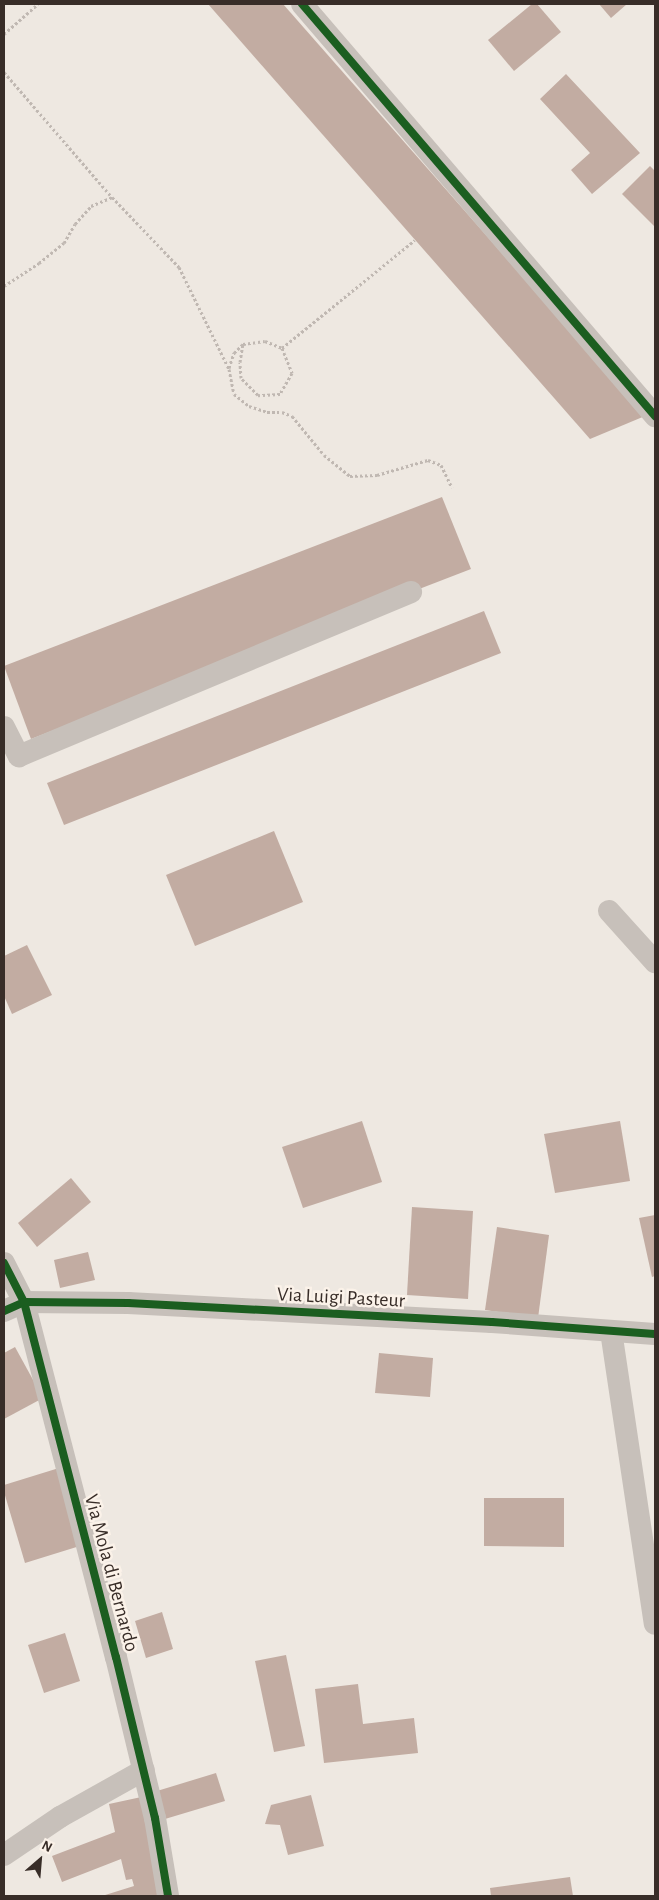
<!DOCTYPE html>
<style>
body{margin:0}
#map{position:relative;width:659px;height:1900px;overflow:hidden;background:#eee8e1;font-family:"Alegreya Sans",sans-serif}
div>[style]{position:absolute}
[style*='--x']{left:calc(var(--x)*1px);top:calc(var(--y)*1px);width:calc(var(--w)*1px);rotate:calc(var(--a)*1deg)}
.building>*{inset:0;background:#c2aca2}
.path>*{height:3px;margin-top:-1.5px;transform-origin:0;background:repeating-linear-gradient(90deg,#c0b8b2 0 2.5px,transparent 0 5px)}
.minor>*{height:22px;margin:-11px;padding:0 11px;transform-origin:11px;border-radius:11px;background:#c7c0ba}
.cycleway>*{height:8px;margin:-4px;padding:0 4px;transform-origin:4px;border-radius:4px;background:#1b5e20}
span{translate:-50% -50%;white-space:nowrap;text-align:center;line-height:1.15;-webkit-text-stroke:5px #fbf2e9;paint-order:stroke}
.street-label{font-size:20px;color:#382d28}
.frame{position:absolute;inset:0;border:5px solid #382d28;pointer-events:none}
.north{position:absolute;left:15px;top:1835px;width:50px;height:50px;-webkit-text-stroke:4px #fbf2e9;paint-order:stroke;rotate:27deg;font-size:14px;font-weight:700;line-height:20px;text-align:center;color:#382d28}
.north::after{content:'';display:block;margin:auto;width:18px;height:22px;background:#382d28;clip-path:polygon(50% 0,100% 100%,50% 72%,0 100%)}
</style>
<div id="map">
<div class="building">
<i style="clip-path:polygon(208px 4px,283px 4px,645px 416px,590px 439px)"></i>
<i style="clip-path:polygon(532px 4px,537px 4px,561px 32px,514px 71px,488px 40px)"></i>
<i style="clip-path:polygon(599px 4px,627px 4px,611px 18px)"></i>
<i style="clip-path:polygon(566px 74px,640px 153px,592px 194px,571px 170px,590px 153px,540px 99px)"></i>
<i style="clip-path:polygon(650px 166px,655px 171px,655px 227px,622px 194px)"></i>
<i style="clip-path:polygon(442px 497px,471px 569px,31px 739px,4px 666px)"></i>
<i style="clip-path:polygon(484px 611px,501px 653px,64px 825px,47px 783px)"></i>
<i style="clip-path:polygon(274px 831px,303px 902px,195px 946px,166px 875px)"></i>
<i style="clip-path:polygon(27px 945px,52px 995px,12px 1014px,4px 996px,4px 956px)"></i>
<i style="clip-path:polygon(362px 1121px,382px 1182px,303px 1208px,282px 1147px)"></i>
<i style="clip-path:polygon(620px 1121px,630px 1181px,555px 1193px,544px 1134px)"></i>
<i style="clip-path:polygon(71px 1178px,91px 1202px,37px 1247px,18px 1223px)"></i>
<i style="clip-path:polygon(412px 1207px,473px 1211px,468px 1299px,407px 1295px)"></i>
<i style="clip-path:polygon(655px 1215px,655px 1276px,652px 1277px,639px 1218px)"></i>
<i style="clip-path:polygon(497px 1227px,549px 1235px,538px 1318px,485px 1310px)"></i>
<i style="clip-path:polygon(88px 1252px,95px 1280px,60px 1288px,54px 1260px)"></i>
<i style="clip-path:polygon(15px 1347px,43px 1398px,4px 1419px,4px 1353px)"></i>
<i style="clip-path:polygon(379px 1353px,433px 1358px,430px 1397px,375px 1393px)"></i>
<i style="clip-path:polygon(59px 1468px,83px 1545px,25px 1563px,4px 1492px,4px 1485px)"></i>
<i style="clip-path:polygon(484px 1498px,564px 1498px,564px 1547px,484px 1546px)"></i>
<i style="clip-path:polygon(162px 1612px,173px 1649px,146px 1658px,135px 1621px)"></i>
<i style="clip-path:polygon(65px 1633px,80px 1681px,44px 1693px,28px 1645px)"></i>
<i style="clip-path:polygon(286px 1655px,305px 1746px,274px 1752px,255px 1661px)"></i>
<i style="clip-path:polygon(358px 1684px,363px 1724px,414px 1718px,418px 1753px,324px 1763px,315px 1689px)"></i>
<i style="clip-path:polygon(216px 1773px,225px 1801px,165px 1819px,157px 1791px)"></i>
<i style="clip-path:polygon(311px 1795px,324px 1846px,288px 1855px,280px 1825px,265px 1824px,271px 1805px)"></i>
<i style="clip-path:polygon(146px 1796px,161px 1896px,102px 1896px,134px 1886px,132px 1879px,126px 1880px,121px 1859px,62px 1882px,52px 1856px,115px 1832px,109px 1804px)"></i>
<i style="clip-path:polygon(570px 1877px,573px 1896px,491px 1896px,490px 1888px)"></i>
</div>
<div class="path">
<i style="--x:4;--y:34;--w:45;--a:-41.4"></i>
<i style="--x:4;--y:72;--w:165;--a:49.2"></i>
<i style="--x:112;--y:197;--w:97;--a:46.3"></i>
<i style="--x:179;--y:267;--w:114;--a:63.9"></i>
<i style="--x:229;--y:369;--w:25;--a:79"></i>
<i style="--x:234;--y:394;--w:19;--a:39"></i>
<i style="--x:249;--y:406;--w:19;--a:18"></i>
<i style="--x:267;--y:412;--w:15;--a:0"></i>
<i style="--x:282;--y:412;--w:11;--a:22"></i>
<i style="--x:292;--y:416;--w:50;--a:50.6"></i>
<i style="--x:324;--y:455;--w:33;--a:39"></i>
<i style="--x:350;--y:476;--w:27;--a:-2"></i>
<i style="--x:377;--y:475;--w:53;--a:-16.4"></i>
<i style="--x:428;--y:460;--w:14;--a:21"></i>
<i style="--x:441;--y:465;--w:25;--a:64"></i>
<i style="--x:4;--y:286;--w:42;--a:-33.3"></i>
<i style="--x:39;--y:263;--w:32;--a:-39"></i>
<i style="--x:64;--y:243;--w:22;--a:-60"></i>
<i style="--x:75;--y:224;--w:24;--a:-48"></i>
<i style="--x:91;--y:206;--w:23;--a:-23"></i>
<i style="--x:282;--y:348;--w:171;--a:-39.1"></i>
<i style="--x:229;--y:368;--w:16;--a:-72"></i>
<i style="--x:234;--y:353;--w:13;--a:-45"></i>
<i style="--x:243;--y:344;--w:22;--a:-8"></i>
<i style="--x:265;--y:341;--w:18;--a:22"></i>
<i style="--x:282;--y:348;--w:27;--a:68"></i>
<i style="--x:292;--y:373;--w:24;--a:120"></i>
<i style="--x:280;--y:394;--w:22;--a:177"></i>
<i style="--x:258;--y:395;--w:24;--a:-135"></i>
<i style="--x:241;--y:378;--w:16;--a:-94"></i>
<i style="--x:240;--y:362;--w:18;--a:-81"></i>
</div>
<div class="minor">
<i style="--x:302;--y:4;--w:543;--a:49.41"></i>
<i style="--x:4;--y:727;--w:33;--a:63"></i>
<i style="--x:19;--y:756;--w:425;--a:-22.7"></i>
<i style="--x:609;--y:911;--w:69;--a:48"></i>
<i style="--x:4;--y:1263;--w:44;--a:62.9"></i>
<i style="--x:24;--y:1302;--w:367;--a:75.5"></i>
<i style="--x:116;--y:1657;--w:166;--a:76.4"></i>
<i style="--x:155;--y:1818;--w:79;--a:80.5"></i>
<i style="--x:4;--y:1311;--w:22;--a:-24"></i>
<i style="--x:24;--y:1302;--w:104;--a:0.6"></i>
<i style="--x:128;--y:1303;--w:364;--a:3"></i>
<i style="--x:492;--y:1322;--w:163;--a:4.2"></i>
<i style="--x:611;--y:1331;--w:296;--a:81.5"></i>
<i style="--x:4;--y:1855;--w:68;--a:-34.2"></i>
<i style="--x:60;--y:1817;--w:96;--a:-29.2"></i>
</div>
<div class="cycleway">
<i style="--x:302;--y:4;--w:543;--a:49.41"></i>
<i style="--x:4;--y:1263;--w:44;--a:62.9"></i>
<i style="--x:24;--y:1302;--w:367;--a:75.5"></i>
<i style="--x:116;--y:1657;--w:166;--a:76.4"></i>
<i style="--x:155;--y:1818;--w:79;--a:80.5"></i>
<i style="--x:4;--y:1311;--w:22;--a:-24"></i>
<i style="--x:24;--y:1302;--w:104;--a:0.6"></i>
<i style="--x:128;--y:1303;--w:364;--a:3"></i>
<i style="--x:492;--y:1322;--w:163;--a:4.2"></i>
</div>
<div class="street-label">
<span style="left:341px;top:1298px;rotate:3deg">Via Luigi Pasteur</span>
<span style="left:111px;top:1573px;rotate:75deg">Via Mola di Bernardo</span>
</div>
<div class="frame"></div>
<div class="north">N</div>
</div>
